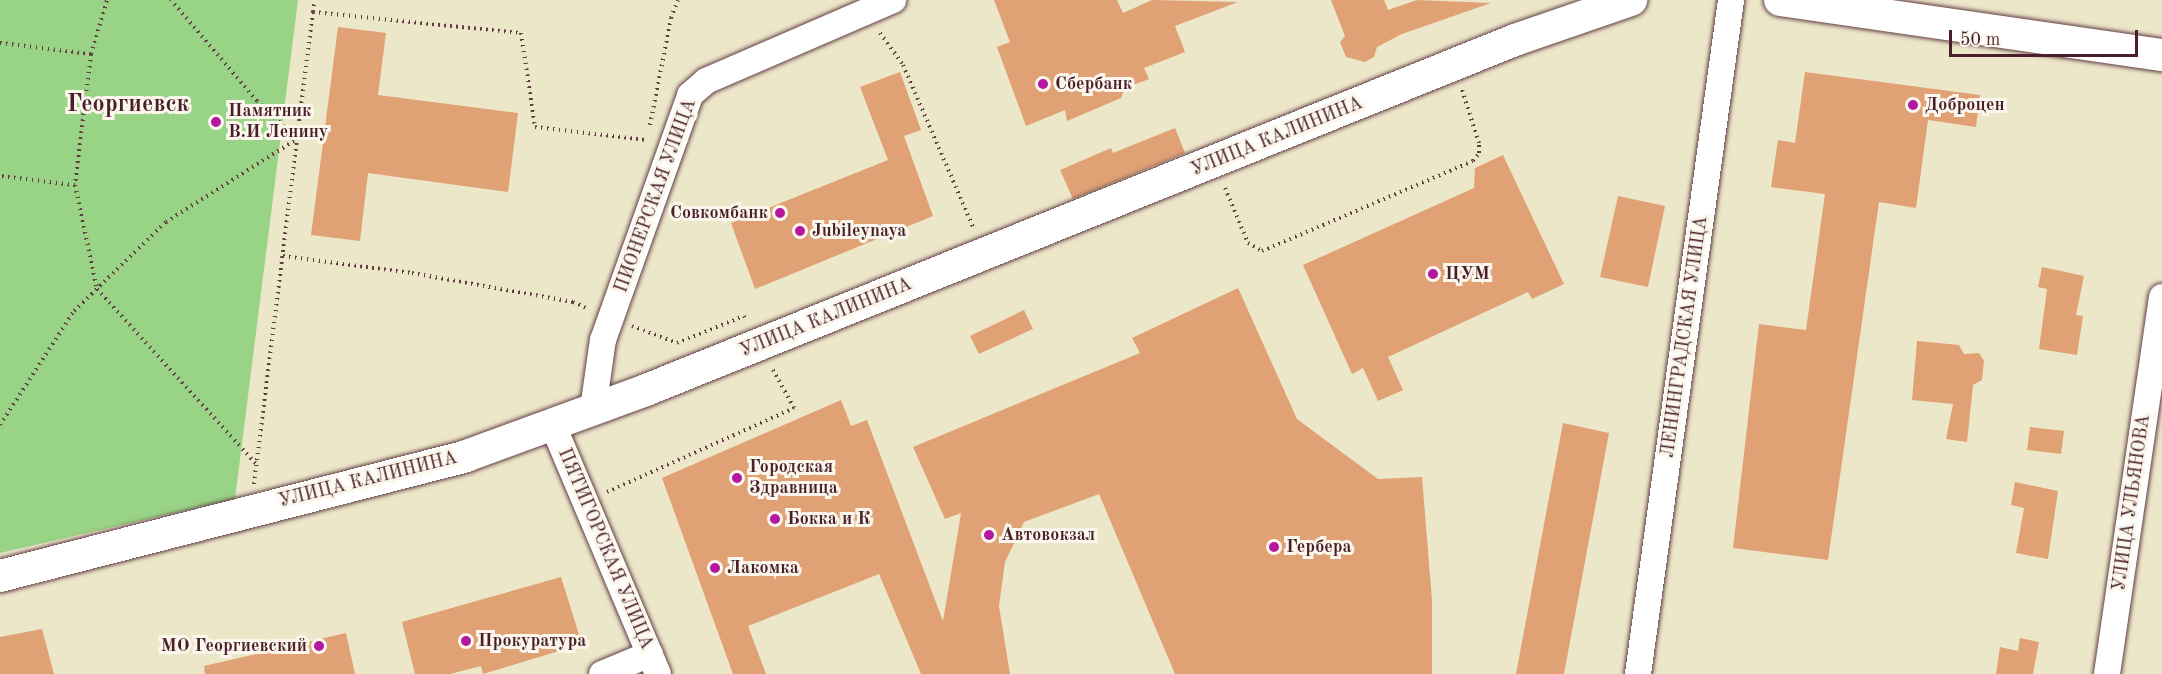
<!DOCTYPE html>
<meta charset="utf-8">
<style>
body{margin:0}
#map{position:relative;width:2162px;height:674px;overflow:hidden;background:#ede7ca;font-family:"Old Standard TT",serif}
div>[style]{position:absolute}
[style*='--x']{left:calc(var(--x)*1px);top:calc(var(--y)*1px);width:calc(var(--w)*1px);rotate:calc(var(--a)*1deg)}
.green>*{inset:0;background:#99d386}
.building>*{inset:0;background:#e0a174}
.path>*{height:4px;margin-top:-2px;transform-origin:0;background:repeating-linear-gradient(90deg,#623d43 0 1.5px,transparent 0 6px)}
.roads{filter:drop-shadow(0 0 2px #623d43) drop-shadow(0 0 2px #623d43)}
.minor>*{height:26px;margin:-13px;padding:0 13px;transform-origin:13px;border-radius:13px;background:#fff}
.major>*{height:32px;margin:-16px;padding:0 16px;transform-origin:16px;border-radius:16px;background:#fff}
.dots>*{width:16px;height:16px;translate:-50% -50%;box-sizing:border-box;border:3px solid #fbf7ec;border-radius:50%}
span{translate:-50% -50%;white-space:nowrap;text-align:center;line-height:1.15;-webkit-text-stroke:6px #fbf7ec;paint-order:stroke}
.poi-label{font-size:18px;color:#4a1f2b;font-weight:700}
.left{translate:0 -50%;text-align:left}
.right{translate:-100% -50%;text-align:right}
.street-label{font-size:18px;color:#4a1f2b}
.district-label{font-size:24px;color:#4a1f2b;font-weight:700}
.scale{position:absolute;left:1949px;top:30px;width:189px;height:27px;box-sizing:border-box;border:3px solid #4a1f2b;border-top:0;padding-left:8px;font-size:18px;line-height:21px;white-space:nowrap;color:#4a1f2b;-webkit-text-stroke:4px #fbf7ec;paint-order:stroke}
</style>
<div id="map">
<div class="green">
<i style="clip-path:polygon(0 0,298px 0,235px 499px,0 553px)"></i>
</div>
<div class="building">
<i style="clip-path:polygon(994px 0,1117px 0,1123px 13px,1152px 0,1238px 2px,1175px 26px,1185px 52px,1144px 68px,1149px 79px,1125px 88px,1121px 98px,1067px 121px,1065px 110px,1026px 126px,997px 47px,1010px 42px)"></i>
<i style="clip-path:polygon(1331px 0,1384px 0,1388px 10px,1417px 0,1491px 3px,1402px 34px,1377px 47px,1374px 57px,1365px 62px,1346px 57px,1340px 42px,1345px 36px)"></i>
<i style="clip-path:polygon(338px 27px,386px 33px,378px 95px,518px 113px,508px 192px,368px 173px,360px 241px,311px 235px)"></i>
<i style="clip-path:polygon(900px 72px,921px 130px,904px 136px,933px 216px,755px 289px,731px 223px,888px 160px,860px 87px)"></i>
<i style="clip-path:polygon(1805px 72px,1980px 95px,1976px 127px,1928px 120px,1916px 208px,1879px 202px,1828px 560px,1733px 548px,1759px 324px,1806px 330px,1825px 194px,1771px 187px,1778px 140px,1795px 143px)"></i>
<i style="clip-path:polygon(1175px 128px,1185px 153px,1073px 199px,1060px 170px,1111px 148px,1113px 153px)"></i>
<i style="clip-path:polygon(1503px 155px,1564px 284px,1532px 299px,1528px 292px,1388px 357px,1403px 390px,1378px 401px,1363px 368px,1352px 374px,1303px 265px,1474px 188px,1475px 168px)"></i>
<i style="clip-path:polygon(1618px 196px,1665px 206px,1648px 287px,1600px 277px)"></i>
<i style="clip-path:polygon(2042px 267px,2084px 276px,2076px 315px,2083px 316px,2077px 355px,2039px 349px,2047px 289px,2038px 287px)"></i>
<i style="clip-path:polygon(1238px 288px,1297px 419px,1378px 479px,1422px 477px,1432px 600px,1432px 674px,1175px 674px,1099px 494px,1024px 522px,1005px 562px,999px 606px,1010px 674px,921px 674px,879px 574px,748px 626px,766px 674px,733px 674px,662px 478px,841px 400px,851px 426px,867px 420px,943px 621px,961px 513px,945px 519px,913px 447px,1140px 353px,1132px 338px)"></i>
<i style="clip-path:polygon(1024px 310px,1033px 329px,979px 354px,970px 336px)"></i>
<i style="clip-path:polygon(1917px 341px,1959px 345px,1964px 354px,1979px 353px,1984px 361px,1982px 380px,1973px 385px,1967px 442px,1946px 439px,1953px 404px,1912px 400px)"></i>
<i style="clip-path:polygon(1563px 423px,1609px 433px,1564px 674px,1516px 674px)"></i>
<i style="clip-path:polygon(2030px 427px,2064px 431px,2061px 454px,2027px 450px)"></i>
<i style="clip-path:polygon(2015px 482px,2058px 491px,2048px 559px,2016px 553px,2024px 508px,2011px 505px)"></i>
<i style="clip-path:polygon(561px 577px,582px 644px,483px 674px,481px 666px,450px 674px,415px 674px,402px 622px)"></i>
<i style="clip-path:polygon(42px 629px,54px 674px,0 674px,0 637px)"></i>
<i style="clip-path:polygon(346px 633px,355px 674px,205px 674px,204px 666px)"></i>
<i style="clip-path:polygon(2020px 638px,2039px 642px,2033px 674px,1996px 674px,2000px 647px,2018px 651px)"></i>
</div>
<div class="path">
<i style="--x:313;--y:12;--w:12;--a:-81"></i>
<i style="--x:880;--y:33;--w:39;--a:54"></i>
<i style="--x:903;--y:65;--w:179;--a:66.6"></i>
<i style="--x:0;--y:43;--w:92;--a:6.9"></i>
<i style="--x:91;--y:54;--w:132;--a:97"></i>
<i style="--x:75;--y:185;--w:76;--a:-173.2"></i>
<i style="--x:91;--y:54;--w:56;--a:-73.5"></i>
<i style="--x:650;--y:125;--w:109;--a:-78.9"></i>
<i style="--x:671;--y:18;--w:19;--a:-69"></i>
<i style="--x:75;--y:185;--w:106;--a:78.1"></i>
<i style="--x:97;--y:289;--w:236;--a:47.7"></i>
<i style="--x:1225;--y:188;--w:60;--a:67.3"></i>
<i style="--x:1248;--y:243;--w:16;--a:30"></i>
<i style="--x:1262;--y:251;--w:229;--a:-23.1"></i>
<i style="--x:1473;--y:161;--w:10;--a:-53"></i>
<i style="--x:1479;--y:153;--w:10;--a:-90"></i>
<i style="--x:1479;--y:143;--w:56;--a:-107.8"></i>
<i style="--x:283;--y:256;--w:130;--a:7.5"></i>
<i style="--x:412;--y:273;--w:164;--a:10.2"></i>
<i style="--x:573;--y:302;--w:17;--a:24"></i>
<i style="--x:632;--y:326;--w:48;--a:20.7"></i>
<i style="--x:677;--y:343;--w:72;--a:-21.9"></i>
<i style="--x:744;--y:316;--w:4;--a:56"></i>
<i style="--x:0;--y:425;--w:136;--a:-57"></i>
<i style="--x:74;--y:311;--w:128;--a:-44.1"></i>
<i style="--x:166;--y:222;--w:155;--a:-32.4"></i>
<i style="--x:297;--y:139;--w:55;--a:-136.5"></i>
<i style="--x:257;--y:101;--w:133;--a:-130.4"></i>
<i style="--x:254;--y:484;--w:476;--a:-82.9"></i>
<i style="--x:313;--y:12;--w:209;--a:5.8"></i>
<i style="--x:521;--y:33;--w:95;--a:81.5"></i>
<i style="--x:535;--y:127;--w:113;--a:6.6"></i>
<i style="--x:607;--y:492;--w:205;--a:-24.2"></i>
<i style="--x:794;--y:408;--w:46;--a:-118.8"></i>
</div>
<div class="roads">
<div class="minor">
<i style="--x:593;--y:409;--w:70;--a:-81.8"></i>
<i style="--x:603;--y:340;--w:260;--a:-70.4"></i>
<i style="--x:690;--y:95;--w:21;--a:-41"></i>
<i style="--x:706;--y:81;--w:204;--a:-23.4"></i>
<i style="--x:552;--y:423;--w:272;--a:67.1"></i>
<i style="--x:602;--y:674;--w:52;--a:-22.6"></i>
<i style="--x:1638;--y:674;--w:680;--a:-82.14"></i>
<i style="--x:2107;--y:674;--w:381;--a:-81.7"></i>
</div>
<div class="major">
<i style="--x:1780;--y:0;--w:386;--a:8.2"></i>
<i style="--x:0;--y:576;--w:481;--a:-14.4"></i>
<i style="--x:466;--y:456;--w:192;--a:-20.1"></i>
<i style="--x:646;--y:390;--w:937;--a:-21.94"></i>
<i style="--x:1515;--y:40;--w:123;--a:-19"></i>
</div>
</div>
<div class="dots">
<i style="left:1043px;top:84px;background:#b5179e"></i>
<i style="left:1913px;top:105px;background:#b5179e"></i>
<i style="left:216px;top:122px;background:#b5179e"></i>
<i style="left:780px;top:213px;background:#b5179e"></i>
<i style="left:800px;top:231px;background:#b5179e"></i>
<i style="left:1433px;top:274px;background:#b5179e"></i>
<i style="left:737px;top:478px;background:#b5179e"></i>
<i style="left:775px;top:519px;background:#b5179e"></i>
<i style="left:989px;top:535px;background:#b5179e"></i>
<i style="left:1274px;top:547px;background:#b5179e"></i>
<i style="left:715px;top:568px;background:#b5179e"></i>
<i style="left:466px;top:641px;background:#b5179e"></i>
<i style="left:319px;top:646px;background:#b5179e"></i>
</div>
<div class="poi-label">
<span class="left" style="left:1055px;top:84px">Сбербанк</span>
<span class="left" style="left:1925px;top:105px">Доброцен</span>
<span class="left" style="left:228px;top:122px">Памятник<br>В.И Ленину</span>
<span class="right" style="left:768px;top:213px">Совкомбанк</span>
<span class="left" style="left:812px;top:231px">Jubileynaya</span>
<span class="left" style="left:1445px;top:274px">ЦУМ</span>
<span class="left" style="left:749px;top:478px">Городская<br>Здравница</span>
<span class="left" style="left:787px;top:519px">Бокка и К</span>
<span class="left" style="left:1001px;top:535px">Автовокзал</span>
<span class="left" style="left:1286px;top:547px">Гербера</span>
<span class="left" style="left:727px;top:568px">Лакомка</span>
<span class="left" style="left:478px;top:641px">Прокуратура</span>
<span class="right" style="left:307px;top:646px">МО Георгиевский</span>
</div>
<div class="street-label">
<span style="left:1277px;top:137px;rotate:-22deg">УЛИЦА КАЛИНИНА</span>
<span style="left:656px;top:196px;rotate:-70deg">ПИОНЕРСКАЯ УЛИЦА</span>
<span style="left:826px;top:318px;rotate:-22deg">УЛИЦА КАЛИНИНА</span>
<span style="left:1685px;top:337px;rotate:-82deg">ЛЕНИНГРАДСКАЯ УЛИЦА</span>
<span style="left:368px;top:480px;rotate:-14deg">УЛИЦА КАЛИНИНА</span>
<span style="left:2132px;top:503px;rotate:-82deg">УЛИЦА УЛЬЯНОВА</span>
<span style="left:605px;top:549px;rotate:67deg">ПЯТИГОРСКАЯ УЛИЦА</span>
</div>
<div class="district-label">
<span style="left:128px;top:106px">Георгиевск</span>
</div>
<div class="scale">50 m</div>
</div>
